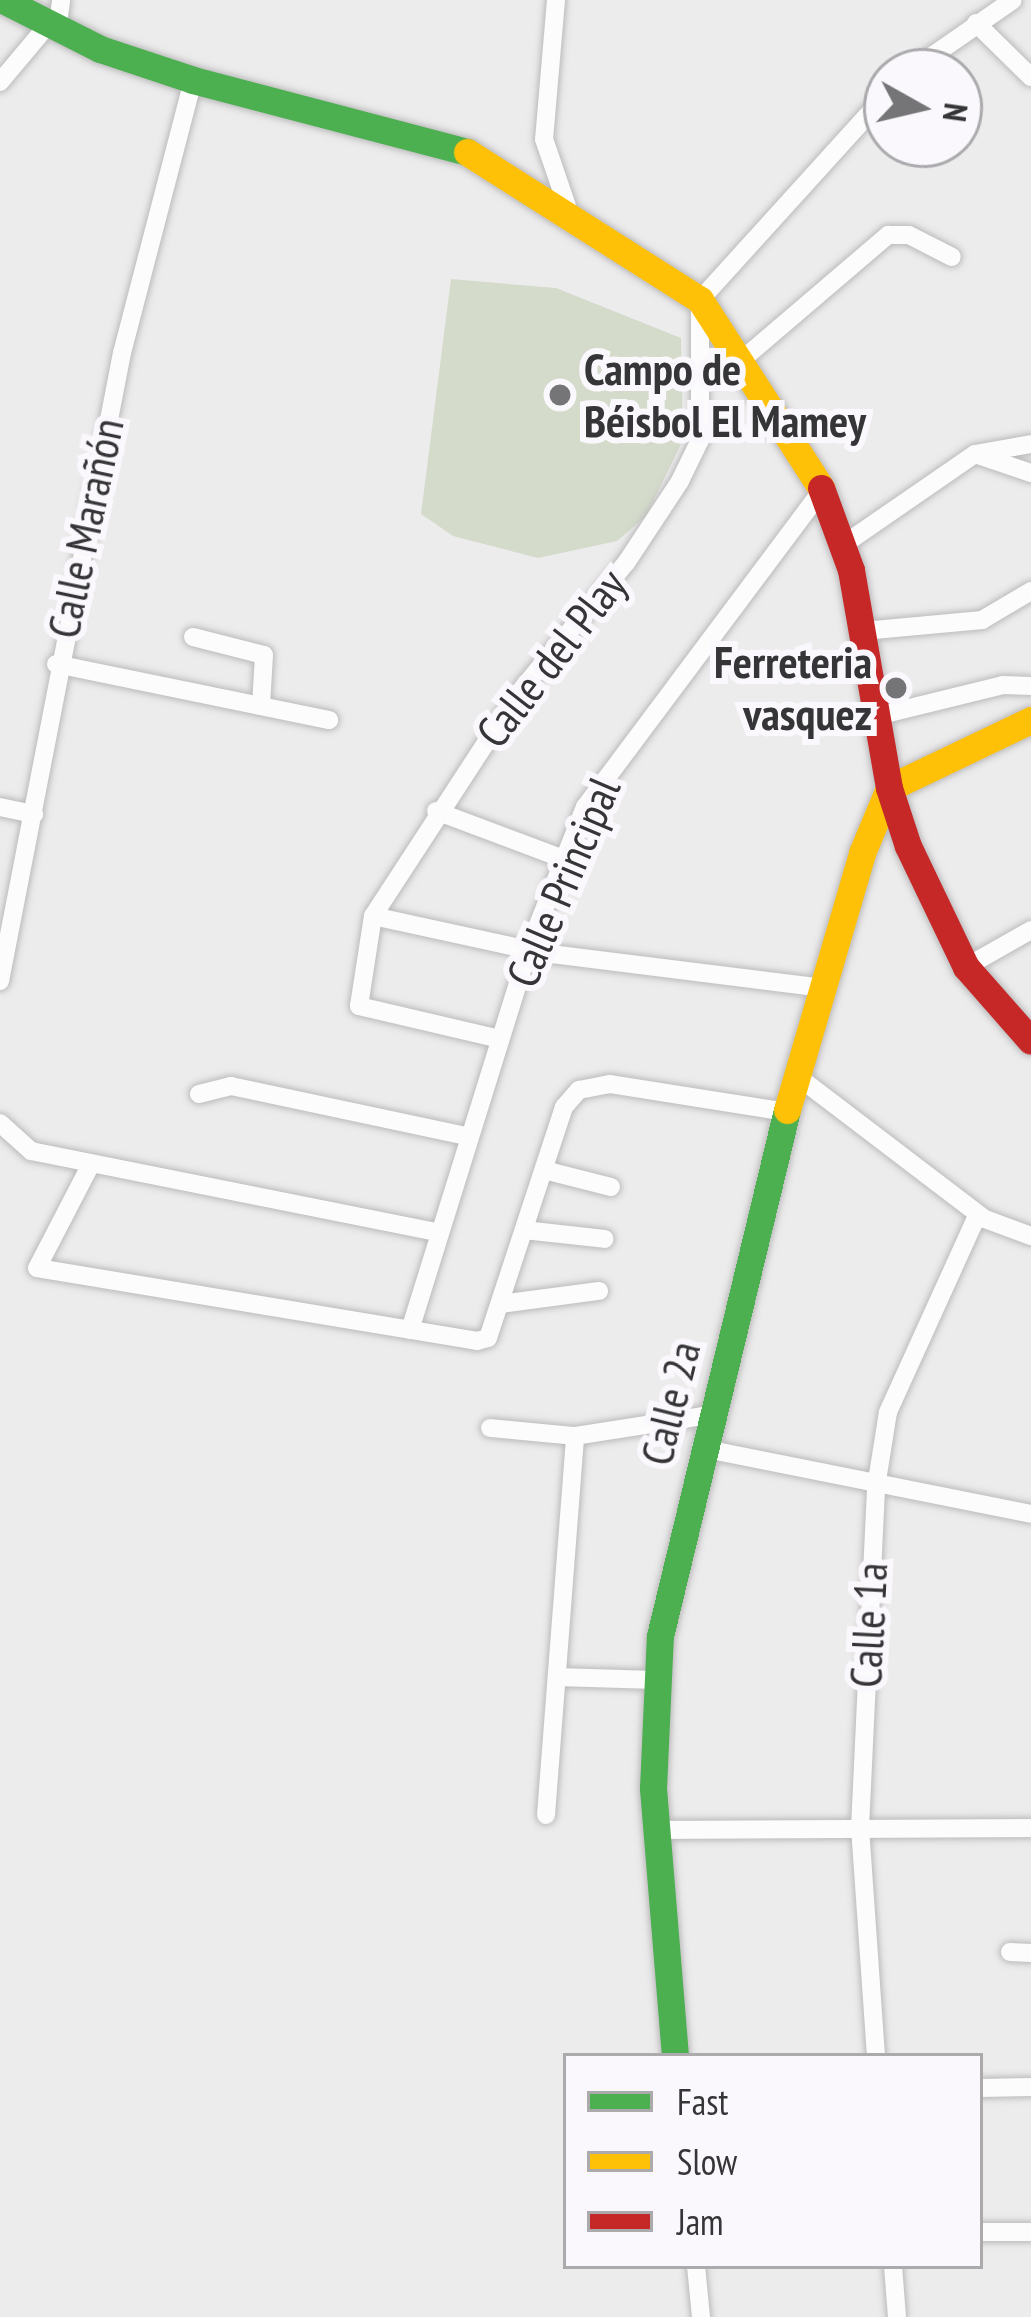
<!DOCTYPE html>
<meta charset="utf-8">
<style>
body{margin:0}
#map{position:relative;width:1031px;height:2317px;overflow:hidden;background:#edeced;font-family:"PT Sans Narrow",sans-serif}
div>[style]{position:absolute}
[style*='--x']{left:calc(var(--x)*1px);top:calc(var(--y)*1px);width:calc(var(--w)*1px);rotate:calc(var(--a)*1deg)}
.green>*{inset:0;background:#d4dbcb}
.roads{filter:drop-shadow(0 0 3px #bcbbbc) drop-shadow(0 0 3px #bcbbbc)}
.street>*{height:18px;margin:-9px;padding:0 9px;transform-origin:9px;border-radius:9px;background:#fcfcfc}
.fast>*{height:27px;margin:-13.5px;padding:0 13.5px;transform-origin:13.5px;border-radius:13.5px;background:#4caf50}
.slow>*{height:27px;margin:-13.5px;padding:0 13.5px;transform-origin:13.5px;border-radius:13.5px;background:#ffc107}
.jam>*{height:27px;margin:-13.5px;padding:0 13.5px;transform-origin:13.5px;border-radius:13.5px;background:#c62828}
.dots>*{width:33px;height:33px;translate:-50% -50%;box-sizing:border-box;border:6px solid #faf8fc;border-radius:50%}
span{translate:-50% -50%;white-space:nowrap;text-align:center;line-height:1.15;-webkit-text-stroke:12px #faf8fc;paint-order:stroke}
.poi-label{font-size:45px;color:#353436;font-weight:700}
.left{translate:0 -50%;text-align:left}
.right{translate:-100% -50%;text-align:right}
.street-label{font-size:45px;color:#353436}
.legend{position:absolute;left:563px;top:2053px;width:420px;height:216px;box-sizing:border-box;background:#faf8fc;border:3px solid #abaaad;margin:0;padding:15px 21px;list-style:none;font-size:36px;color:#353436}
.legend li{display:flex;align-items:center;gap:24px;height:60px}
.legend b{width:60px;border:3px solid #abaaad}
.north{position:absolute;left:863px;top:48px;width:120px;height:120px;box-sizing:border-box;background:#faf8fc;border:3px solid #abaaad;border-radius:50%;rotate:98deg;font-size:33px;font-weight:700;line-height:48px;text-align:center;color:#353436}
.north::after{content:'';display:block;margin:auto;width:42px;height:54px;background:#757476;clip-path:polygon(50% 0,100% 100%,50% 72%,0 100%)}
</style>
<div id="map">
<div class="green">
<i style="clip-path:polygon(451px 279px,556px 288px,681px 338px,683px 440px,646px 516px,617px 541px,538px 558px,453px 536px,421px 514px)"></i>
</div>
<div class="roads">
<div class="street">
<i style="--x:556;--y:0;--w:140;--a:94.9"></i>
<i style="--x:544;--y:139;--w:71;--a:71.1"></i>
<i style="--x:976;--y:23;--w:77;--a:44.5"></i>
<i style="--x:57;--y:30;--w:30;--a:-82"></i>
<i style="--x:909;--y:72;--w:126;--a:-34.7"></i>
<i style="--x:0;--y:82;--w:73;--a:-50"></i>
<i style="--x:737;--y:364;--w:199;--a:-40.5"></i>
<i style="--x:888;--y:235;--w:21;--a:0"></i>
<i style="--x:909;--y:235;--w:48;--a:27.1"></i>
<i style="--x:975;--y:454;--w:59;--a:18.7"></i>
<i style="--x:843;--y:545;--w:160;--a:-34.6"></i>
<i style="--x:975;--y:454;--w:57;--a:-10.1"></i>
<i style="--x:863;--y:631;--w:120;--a:-5.3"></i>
<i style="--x:982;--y:620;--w:57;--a:-30.6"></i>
<i style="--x:193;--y:637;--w:73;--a:14.2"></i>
<i style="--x:264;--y:655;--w:51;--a:93.4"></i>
<i style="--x:56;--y:664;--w:279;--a:11.6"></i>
<i style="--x:877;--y:716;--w:130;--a:-13.8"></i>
<i style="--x:1003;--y:685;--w:28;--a:2"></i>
<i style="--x:0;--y:807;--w:35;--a:12"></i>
<i style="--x:436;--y:811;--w:137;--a:20.6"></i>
<i style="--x:373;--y:916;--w:174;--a:12.3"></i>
<i style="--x:543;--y:953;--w:282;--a:7.1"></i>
<i style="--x:966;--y:967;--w:75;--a:-29.6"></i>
<i style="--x:0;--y:981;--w:640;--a:-79.01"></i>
<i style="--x:122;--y:353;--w:282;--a:-75.4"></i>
<i style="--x:500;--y:1039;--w:145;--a:-166.8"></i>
<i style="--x:359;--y:1006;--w:91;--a:-81.2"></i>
<i style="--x:373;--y:916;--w:264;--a:-56.9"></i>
<i style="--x:517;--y:695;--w:171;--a:-50.5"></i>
<i style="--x:626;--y:563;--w:98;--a:-56.6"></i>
<i style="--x:680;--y:481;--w:46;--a:-64"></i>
<i style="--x:700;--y:440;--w:140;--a:-90"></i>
<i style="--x:700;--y:300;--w:278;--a:-47.8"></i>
<i style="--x:797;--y:1076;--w:236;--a:37.3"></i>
<i style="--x:985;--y:1219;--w:49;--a:20.3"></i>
<i style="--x:199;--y:1094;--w:33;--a:-14"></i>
<i style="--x:231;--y:1086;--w:244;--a:12"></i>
<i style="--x:0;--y:1123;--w:42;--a:42.1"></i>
<i style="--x:31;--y:1151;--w:417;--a:11.3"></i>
<i style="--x:91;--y:1164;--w:117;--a:117.4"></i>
<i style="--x:37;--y:1268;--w:446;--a:9.4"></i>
<i style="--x:477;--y:1341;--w:11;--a:-15"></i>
<i style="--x:488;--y:1338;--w:243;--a:-71.8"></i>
<i style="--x:564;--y:1107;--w:23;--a:-49"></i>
<i style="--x:579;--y:1090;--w:32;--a:-11"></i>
<i style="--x:610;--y:1084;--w:178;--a:9"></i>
<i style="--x:544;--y:1170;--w:69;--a:14.2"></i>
<i style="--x:524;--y:1230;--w:81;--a:6.3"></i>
<i style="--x:500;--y:1304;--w:100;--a:-7.5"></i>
<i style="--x:410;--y:1330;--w:398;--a:-72.7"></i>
<i style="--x:528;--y:950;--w:154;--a:-68.3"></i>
<i style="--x:585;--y:807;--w:396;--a:-53.2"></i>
<i style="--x:490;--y:1428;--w:85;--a:5.4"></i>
<i style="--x:701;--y:1448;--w:337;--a:11.3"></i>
<i style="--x:557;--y:1677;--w:98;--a:1.8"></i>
<i style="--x:546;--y:1815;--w:380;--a:-85.6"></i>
<i style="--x:575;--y:1436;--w:136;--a:-8.9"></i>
<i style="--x:657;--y:1830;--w:374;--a:-0.3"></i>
<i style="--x:1010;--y:1952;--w:21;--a:3"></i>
<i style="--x:876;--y:2056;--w:229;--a:-94"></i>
<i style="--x:860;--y:1828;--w:341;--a:-87.3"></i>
<i style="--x:876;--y:1487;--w:76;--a:-80.9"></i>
<i style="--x:888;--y:1412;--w:217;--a:-65.6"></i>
<i style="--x:980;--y:2088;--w:51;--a:-1.1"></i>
<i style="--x:980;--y:2232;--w:51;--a:0"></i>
<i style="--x:696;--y:2266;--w:51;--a:84.4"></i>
<i style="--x:893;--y:2266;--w:51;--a:85.5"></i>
</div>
<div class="fast">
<i style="--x:3;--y:0;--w:109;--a:26.8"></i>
<i style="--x:100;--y:49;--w:98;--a:18.4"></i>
<i style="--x:193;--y:80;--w:283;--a:14.7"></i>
<i style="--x:675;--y:2056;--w:269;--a:-94.7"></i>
<i style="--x:653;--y:1788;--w:152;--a:-87.4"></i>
<i style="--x:660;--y:1636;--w:541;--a:-76.43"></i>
</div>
<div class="slow">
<i style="--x:467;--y:152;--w:276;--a:32.4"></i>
<i style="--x:700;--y:300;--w:224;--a:57.2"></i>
<i style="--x:787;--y:1110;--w:268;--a:-73.7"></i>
<i style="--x:862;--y:853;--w:70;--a:-67.4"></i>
<i style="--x:889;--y:788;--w:157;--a:-25.6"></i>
</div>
<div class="jam">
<i style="--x:821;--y:488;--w:87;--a:69.9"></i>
<i style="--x:851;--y:570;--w:221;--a:80.1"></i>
<i style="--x:889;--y:788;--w:61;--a:71.9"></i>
<i style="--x:908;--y:846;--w:134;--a:64.4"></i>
<i style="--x:966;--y:967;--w:98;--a:48.7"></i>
</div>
</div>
<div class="dots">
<i style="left:560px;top:395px;background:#757476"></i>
<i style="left:896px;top:688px;background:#757476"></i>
</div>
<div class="poi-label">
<span class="left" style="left:584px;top:395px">Campo de<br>Béisbol El Mamey</span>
<span class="right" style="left:872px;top:688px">Ferreteria<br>vasquez</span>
</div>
<div class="street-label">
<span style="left:85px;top:528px;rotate:-78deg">Calle Marañón</span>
<span style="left:551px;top:658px;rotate:-52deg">Calle del Play</span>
<span style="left:563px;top:882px;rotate:-67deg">Calle Principal</span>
<span style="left:670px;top:1403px;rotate:-76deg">Calle 2a</span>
<span style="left:868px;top:1625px;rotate:-87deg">Calle 1a</span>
</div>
<ul class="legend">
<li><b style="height:15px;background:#4caf50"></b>Fast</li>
<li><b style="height:15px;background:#ffc107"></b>Slow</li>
<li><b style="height:15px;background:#c62828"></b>Jam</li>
</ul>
<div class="north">N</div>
</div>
